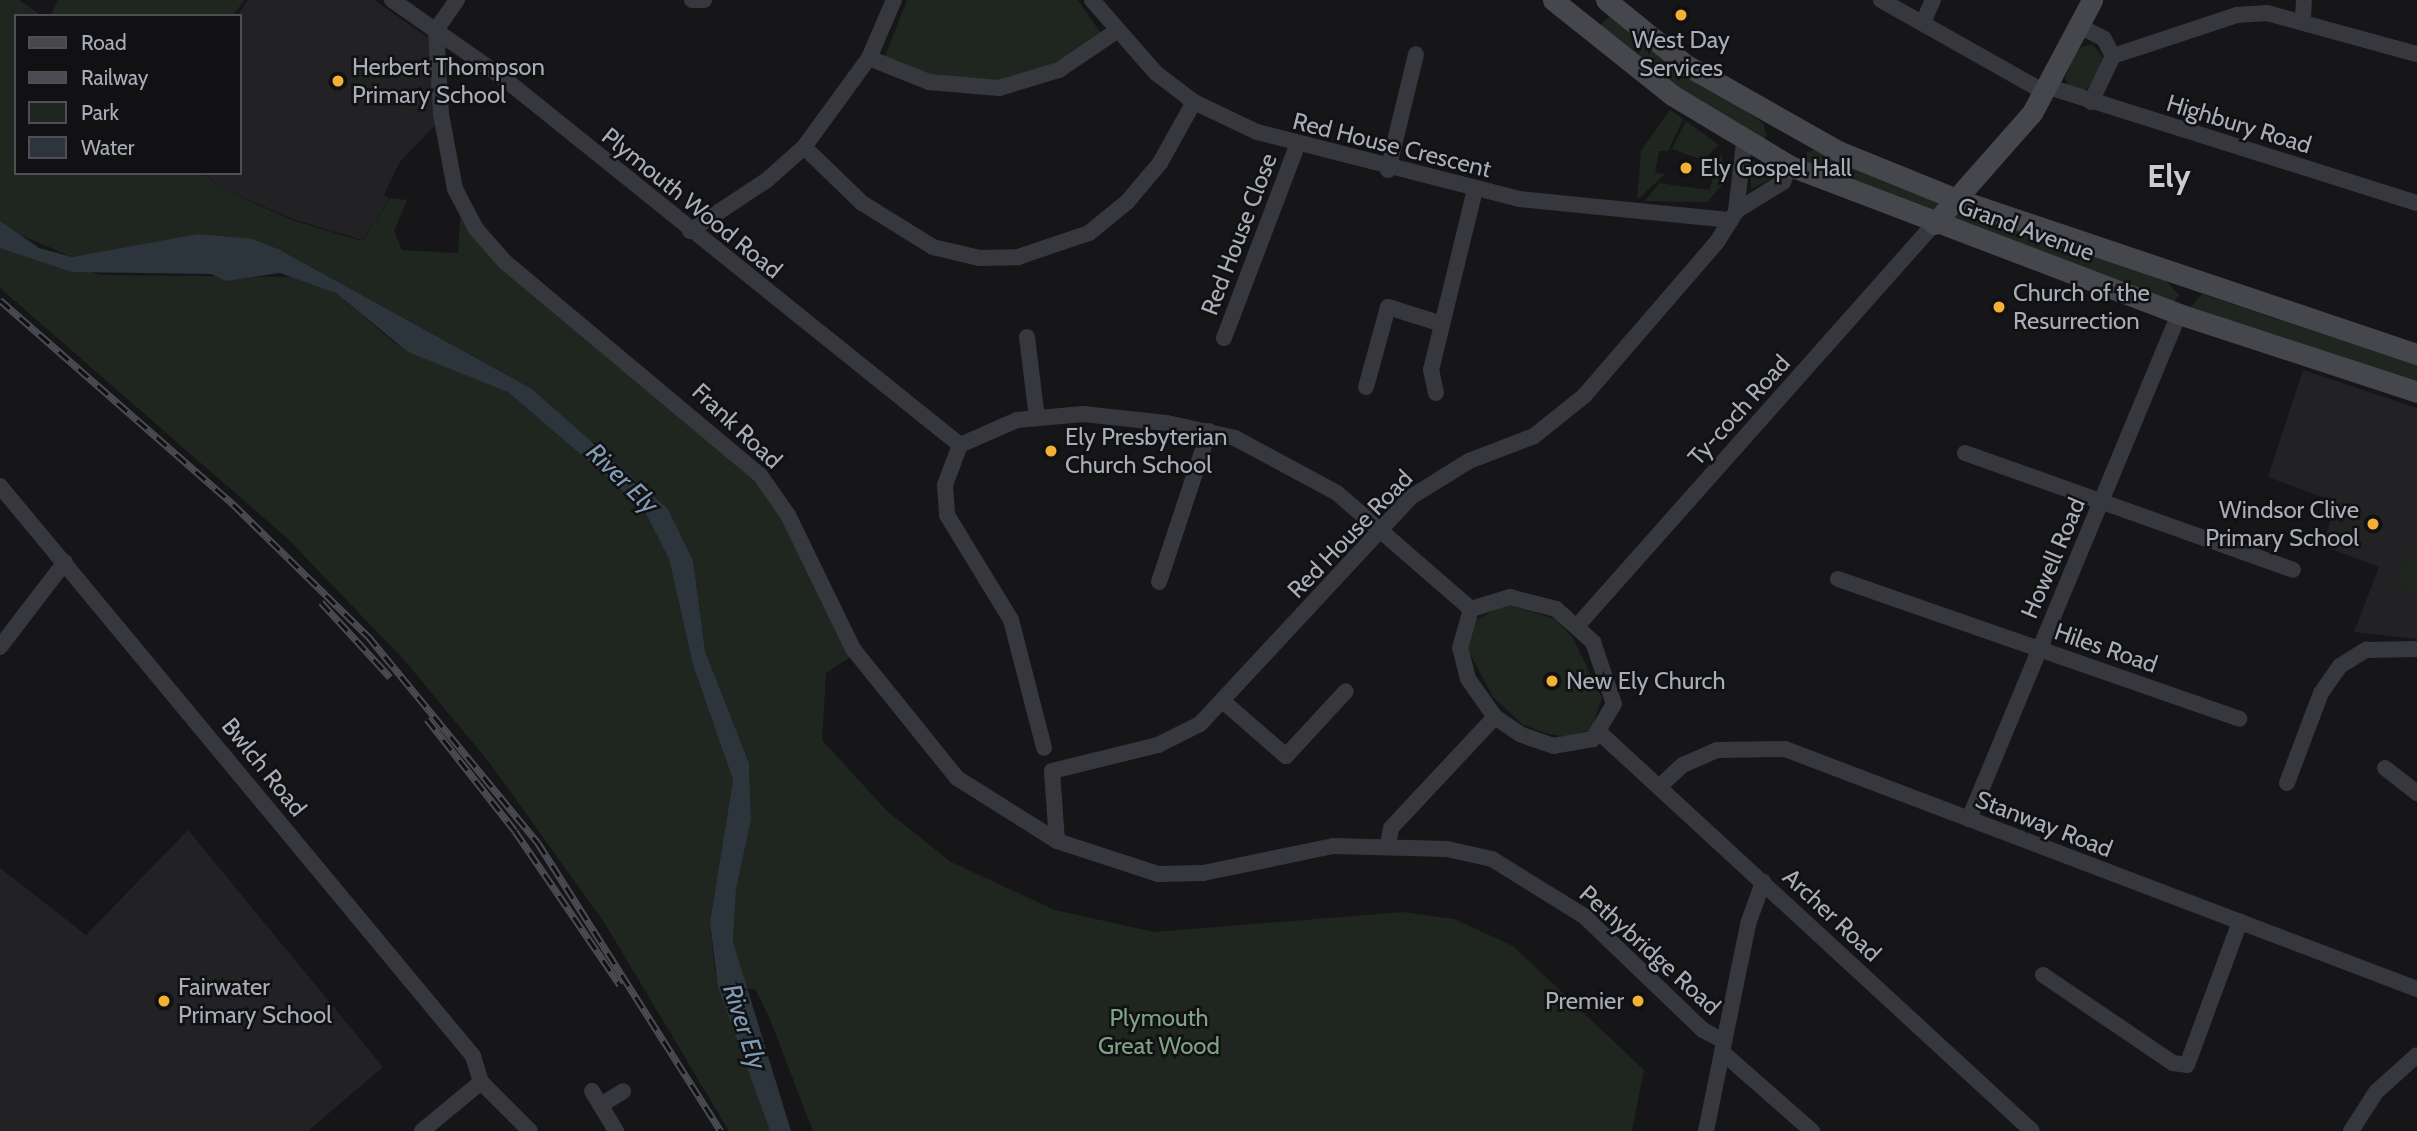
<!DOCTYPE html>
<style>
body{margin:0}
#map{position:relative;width:2417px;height:1131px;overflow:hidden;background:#161618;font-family:Cabin,sans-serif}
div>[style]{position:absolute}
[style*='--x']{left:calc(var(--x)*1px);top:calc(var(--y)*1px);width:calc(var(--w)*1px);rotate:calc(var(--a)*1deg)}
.built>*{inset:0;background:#222225}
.green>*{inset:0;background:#1e261f}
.water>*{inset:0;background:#2c353c}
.street>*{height:16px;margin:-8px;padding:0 8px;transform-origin:8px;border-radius:8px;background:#37383d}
.secondary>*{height:21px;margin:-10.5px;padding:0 10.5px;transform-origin:10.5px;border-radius:10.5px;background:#45474d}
.rail>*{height:7px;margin-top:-3.5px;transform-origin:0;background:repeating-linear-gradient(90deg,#111113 0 13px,#4a4c52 0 26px);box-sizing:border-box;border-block:2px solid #4a4c52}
.dots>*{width:19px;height:19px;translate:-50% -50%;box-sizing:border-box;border:4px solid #111113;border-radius:50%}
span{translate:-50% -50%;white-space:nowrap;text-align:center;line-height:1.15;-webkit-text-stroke:5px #111113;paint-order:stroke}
.poi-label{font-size:24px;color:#a8adb8}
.left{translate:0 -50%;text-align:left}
.right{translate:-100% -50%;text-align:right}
.street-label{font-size:24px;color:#a8adb8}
.park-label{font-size:24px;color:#7fa381}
.water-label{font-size:26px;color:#7f9bb3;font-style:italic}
.district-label{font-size:32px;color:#c9ccd4;font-weight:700}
.legend{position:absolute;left:14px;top:14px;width:228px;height:161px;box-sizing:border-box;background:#111113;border:2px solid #4d4f55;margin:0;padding:9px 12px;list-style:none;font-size:21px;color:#a8adb8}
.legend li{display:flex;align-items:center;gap:14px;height:35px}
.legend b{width:35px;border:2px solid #4d4f55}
</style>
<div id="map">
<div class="built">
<i style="clip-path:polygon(248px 0,374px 0,433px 41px,438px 122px,399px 163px,384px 195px,390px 199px,362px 240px,293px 219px,222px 189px,204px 173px,240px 173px,237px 16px)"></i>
<i style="clip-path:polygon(2303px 370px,2417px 408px,2417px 639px,2354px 632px,2379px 567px,2323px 546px,2335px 502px,2268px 477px)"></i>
<i style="clip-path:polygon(188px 830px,383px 1067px,308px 1131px,0 1131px,0 868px,86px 935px)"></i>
</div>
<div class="green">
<i style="clip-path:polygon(0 0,19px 0,42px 16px,16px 16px,16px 173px,203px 173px,222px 189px,292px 220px,362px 241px,391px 198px,407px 200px,394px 231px,402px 250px,458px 253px,461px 204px,476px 229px,760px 475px,850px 657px,826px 673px,822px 740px,887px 811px,951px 862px,1055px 910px,1154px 932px,1403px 912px,1454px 919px,1513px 946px,1644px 1070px,1632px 1131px,813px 1131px,769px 1017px,755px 989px,745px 988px,733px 942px,736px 890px,751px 820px,749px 763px,705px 651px,693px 560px,668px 509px,532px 389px,280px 250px,157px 243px,72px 257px,14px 232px,0 221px)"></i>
<i style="clip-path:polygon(58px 0,244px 0,233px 16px,50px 16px)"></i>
<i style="clip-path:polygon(907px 0,1078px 0,1102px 35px,1071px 58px,1005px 82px,948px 81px,884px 59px)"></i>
<i style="clip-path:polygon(1611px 15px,1763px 123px,1767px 136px,1761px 140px,1716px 119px,1599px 26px)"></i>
<i style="clip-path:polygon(2092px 44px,2103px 58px,2091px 84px,2085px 90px,2069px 87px,2065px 77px,2078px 48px)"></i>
<i style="clip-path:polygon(1670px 110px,1683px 119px,1668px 151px,1659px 151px,1655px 173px,1665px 174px,1637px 200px,1641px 151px)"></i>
<i style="clip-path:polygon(1686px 121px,1719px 145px,1703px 160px,1672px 149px)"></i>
<i style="clip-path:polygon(1817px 149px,1940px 203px,1938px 212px,1805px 162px,1807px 152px)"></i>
<i style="clip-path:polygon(1721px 154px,1727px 179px,1707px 202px,1645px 201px,1659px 183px,1709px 190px)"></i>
<i style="clip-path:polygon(1750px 159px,1781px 174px,1751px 189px)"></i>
<i style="clip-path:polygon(1965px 208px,2166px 281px,2179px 295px,2174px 302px,1955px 224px,1953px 214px)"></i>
<i style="clip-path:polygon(0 248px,101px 275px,296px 277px,336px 293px,395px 343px,508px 392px,643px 508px,669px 559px,693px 665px,733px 780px,710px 922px,715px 971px,770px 1131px,729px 1131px,604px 922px,488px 761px,405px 661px,288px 539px,0 288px)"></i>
<i style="clip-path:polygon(2202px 294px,2417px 365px,2417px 387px,2191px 307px)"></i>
<i style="clip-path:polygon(2407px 554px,2417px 557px,2417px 592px,2396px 584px)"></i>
<i style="clip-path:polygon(1506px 604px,1555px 619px,1573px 638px,1602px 698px,1591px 730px,1567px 737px,1549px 734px,1523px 725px,1493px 697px,1469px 652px,1469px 638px,1474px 621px)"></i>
</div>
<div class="water">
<i style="clip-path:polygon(0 221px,39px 248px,72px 257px,198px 234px,252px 239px,280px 250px,532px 389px,668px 509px,693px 560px,705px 651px,749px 763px,751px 820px,736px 890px,733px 942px,791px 1131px,770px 1131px,718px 987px,710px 922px,733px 780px,693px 665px,669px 559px,643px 508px,508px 392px,408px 352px,336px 293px,280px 273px,226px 281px,211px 274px,72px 272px,0 248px)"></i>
</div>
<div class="street">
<i style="--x:392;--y:0;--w:134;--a:35"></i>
<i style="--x:502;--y:77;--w:588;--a:38.78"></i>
<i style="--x:457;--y:0;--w:37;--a:125"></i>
<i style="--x:436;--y:30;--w:84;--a:86.6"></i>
<i style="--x:441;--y:114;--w:76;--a:79.4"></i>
<i style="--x:455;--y:189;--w:45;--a:62.3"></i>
<i style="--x:476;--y:229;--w:44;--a:48.7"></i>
<i style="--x:505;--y:262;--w:332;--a:39.9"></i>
<i style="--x:760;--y:475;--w:49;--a:55"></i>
<i style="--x:788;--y:515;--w:149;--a:64.1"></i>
<i style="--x:853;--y:649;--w:166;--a:51.1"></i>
<i style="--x:957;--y:778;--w:118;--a:32.2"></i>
<i style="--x:1057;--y:841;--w:106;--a:18.1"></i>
<i style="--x:1158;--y:874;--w:45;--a:-1.3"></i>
<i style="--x:1203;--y:873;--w:133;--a:-11.7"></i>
<i style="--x:1333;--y:846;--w:114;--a:1.5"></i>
<i style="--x:1447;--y:849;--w:46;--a:12.5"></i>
<i style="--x:1492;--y:859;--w:108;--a:31.8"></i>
<i style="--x:1584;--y:916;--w:165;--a:43.8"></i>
<i style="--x:1703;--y:1030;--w:24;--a:28"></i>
<i style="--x:692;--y:0;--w:12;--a:0"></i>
<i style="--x:1092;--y:0;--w:97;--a:48.8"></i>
<i style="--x:1156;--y:73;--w:48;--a:37.3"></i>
<i style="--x:1194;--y:102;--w:70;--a:25.5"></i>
<i style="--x:1257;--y:132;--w:270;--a:14.3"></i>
<i style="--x:1519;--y:199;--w:213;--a:5.7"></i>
<i style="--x:1881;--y:0;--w:189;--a:29.4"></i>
<i style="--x:2303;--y:18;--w:18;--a:-87"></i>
<i style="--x:1924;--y:20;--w:22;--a:-66"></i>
<i style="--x:2079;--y:26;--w:28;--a:27"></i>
<i style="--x:2104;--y:39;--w:19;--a:62"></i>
<i style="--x:2113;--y:56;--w:51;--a:115.6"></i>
<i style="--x:2113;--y:56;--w:131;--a:-18.3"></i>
<i style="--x:2237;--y:15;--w:30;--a:-4"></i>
<i style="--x:2267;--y:13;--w:156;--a:15.3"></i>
<i style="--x:869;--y:58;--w:65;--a:21.8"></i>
<i style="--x:929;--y:82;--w:70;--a:4.9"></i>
<i style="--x:999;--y:88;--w:63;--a:-16.7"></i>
<i style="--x:1059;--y:70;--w:68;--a:-34.2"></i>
<i style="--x:2049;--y:87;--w:386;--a:17.5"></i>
<i style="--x:804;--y:147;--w:81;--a:44"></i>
<i style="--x:862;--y:203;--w:84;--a:31.8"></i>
<i style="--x:933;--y:247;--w:47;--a:13.4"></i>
<i style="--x:979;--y:258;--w:39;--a:-1"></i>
<i style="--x:1018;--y:257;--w:75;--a:-18.7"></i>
<i style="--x:1089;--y:233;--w:49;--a:-39.2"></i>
<i style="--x:1127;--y:202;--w:51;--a:-49.8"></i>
<i style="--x:1160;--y:163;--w:70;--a:-60.9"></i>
<i style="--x:1388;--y:170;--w:119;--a:-76.4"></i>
<i style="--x:1736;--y:211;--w:55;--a:-31.7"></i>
<i style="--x:1783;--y:182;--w:17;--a:-66"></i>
<i style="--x:690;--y:231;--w:92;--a:-33.5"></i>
<i style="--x:767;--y:180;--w:50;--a:-41.7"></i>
<i style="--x:804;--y:147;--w:110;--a:-53.9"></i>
<i style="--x:869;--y:58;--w:63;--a:-66.7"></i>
<i style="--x:1027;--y:337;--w:82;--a:83"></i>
<i style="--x:1224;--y:338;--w:205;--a:-69.2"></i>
<i style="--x:1366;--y:387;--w:83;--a:-74.6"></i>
<i style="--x:1388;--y:307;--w:57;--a:17.5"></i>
<i style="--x:1436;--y:393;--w:24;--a:-102"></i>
<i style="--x:1431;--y:370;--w:185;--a:-76.3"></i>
<i style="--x:960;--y:445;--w:62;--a:-23.7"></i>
<i style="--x:1017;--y:420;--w:66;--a:-5.2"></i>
<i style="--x:1083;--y:414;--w:84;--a:6.1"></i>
<i style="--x:1167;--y:423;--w:70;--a:12.4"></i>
<i style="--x:1235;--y:438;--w:116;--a:28.3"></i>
<i style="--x:1337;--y:493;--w:177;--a:40.9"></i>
<i style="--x:960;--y:445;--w:43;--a:110.6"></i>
<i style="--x:945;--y:485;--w:30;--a:86"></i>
<i style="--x:947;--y:515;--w:123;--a:58.6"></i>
<i style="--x:1011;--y:620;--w:132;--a:75.5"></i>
<i style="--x:1965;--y:453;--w:348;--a:19.6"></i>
<i style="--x:0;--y:486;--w:741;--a:50.31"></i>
<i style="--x:473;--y:1056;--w:27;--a:73"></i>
<i style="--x:1838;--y:579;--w:425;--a:19.2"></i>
<i style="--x:1159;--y:582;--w:159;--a:-71.7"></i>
<i style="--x:1510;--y:597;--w:48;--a:14.6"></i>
<i style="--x:1556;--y:609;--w:50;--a:41.7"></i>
<i style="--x:1593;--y:642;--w:65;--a:71.3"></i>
<i style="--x:1614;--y:704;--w:41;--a:121"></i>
<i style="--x:1593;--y:739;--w:40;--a:170"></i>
<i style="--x:1554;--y:746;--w:36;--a:-161"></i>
<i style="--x:1520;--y:734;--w:30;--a:-146"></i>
<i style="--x:1495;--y:717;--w:47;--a:-125.4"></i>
<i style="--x:1468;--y:679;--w:32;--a:-104"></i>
<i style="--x:1460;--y:648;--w:41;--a:-74.2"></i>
<i style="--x:1471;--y:609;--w:41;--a:-17.1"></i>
<i style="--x:1578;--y:625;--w:536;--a:-48.4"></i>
<i style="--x:0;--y:647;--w:107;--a:-52.6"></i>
<i style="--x:1225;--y:703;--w:81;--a:41"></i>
<i style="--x:1286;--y:756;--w:88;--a:-47.3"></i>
<i style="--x:1600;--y:733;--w:587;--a:42.65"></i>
<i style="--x:2385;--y:768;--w:41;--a:38"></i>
<i style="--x:2287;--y:783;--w:96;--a:-69.3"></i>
<i style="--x:2321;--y:693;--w:33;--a:-55"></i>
<i style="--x:2340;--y:666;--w:31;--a:-32"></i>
<i style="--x:2366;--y:650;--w:51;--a:-1.1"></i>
<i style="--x:1659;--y:787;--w:33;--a:-43"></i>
<i style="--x:1683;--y:765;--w:37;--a:-24"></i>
<i style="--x:1717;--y:750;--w:68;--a:-0.8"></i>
<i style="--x:1785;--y:749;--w:676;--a:20.79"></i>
<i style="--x:1969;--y:819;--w:547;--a:-67.42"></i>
<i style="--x:1057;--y:841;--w:70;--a:-94.1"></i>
<i style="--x:1052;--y:771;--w:109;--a:-13.8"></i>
<i style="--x:1158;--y:745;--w:47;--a:-26.6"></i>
<i style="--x:1200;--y:724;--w:310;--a:-47.1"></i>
<i style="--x:1411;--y:497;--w:68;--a:-31.8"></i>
<i style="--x:1469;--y:461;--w:70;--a:-21"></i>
<i style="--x:1534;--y:436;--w:64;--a:-38.7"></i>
<i style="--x:1584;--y:396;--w:203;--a:-49.2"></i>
<i style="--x:1717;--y:242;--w:36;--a:-58"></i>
<i style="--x:1736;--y:211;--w:68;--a:-83.3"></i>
<i style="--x:1388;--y:845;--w:17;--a:-80"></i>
<i style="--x:1391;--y:828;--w:152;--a:-46.9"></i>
<i style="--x:2043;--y:975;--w:157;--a:34.1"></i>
<i style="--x:2173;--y:1063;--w:14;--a:8"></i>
<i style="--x:2187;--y:1065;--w:153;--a:-69.7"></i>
<i style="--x:1722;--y:1052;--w:120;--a:41.3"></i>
<i style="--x:481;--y:1082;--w:69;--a:45"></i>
<i style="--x:592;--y:1091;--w:47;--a:59"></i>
<i style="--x:601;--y:1105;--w:26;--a:-32"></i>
<i style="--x:422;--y:1131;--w:77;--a:-39.7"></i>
<i style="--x:1706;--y:1131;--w:211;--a:-78.5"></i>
<i style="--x:1748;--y:924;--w:45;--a:-70.3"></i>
<i style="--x:2351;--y:1131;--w:46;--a:-57.3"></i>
<i style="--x:2376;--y:1092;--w:55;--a:-42.1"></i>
</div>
<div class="secondary">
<i style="--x:1553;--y:0;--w:152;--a:38.6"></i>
<i style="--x:1672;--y:95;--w:138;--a:31"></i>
<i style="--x:1790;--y:166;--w:416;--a:20.8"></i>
<i style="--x:2179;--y:314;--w:250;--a:18.1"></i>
<i style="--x:1606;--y:0;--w:103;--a:39.1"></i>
<i style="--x:1686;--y:65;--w:175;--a:29.5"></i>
<i style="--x:1838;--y:151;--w:127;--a:22.1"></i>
<i style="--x:1956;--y:199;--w:486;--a:18.6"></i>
<i style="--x:1934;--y:224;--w:148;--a:-48.6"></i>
<i style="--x:2032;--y:113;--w:128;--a:-62"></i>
</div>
<div class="rail">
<i style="--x:0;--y:300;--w:310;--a:41.2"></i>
<i style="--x:233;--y:504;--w:189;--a:44.4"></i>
<i style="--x:368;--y:636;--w:268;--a:50.6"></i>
<i style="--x:538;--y:843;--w:341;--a:57.6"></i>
<i style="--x:321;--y:602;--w:102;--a:47.4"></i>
<i style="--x:427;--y:719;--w:142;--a:51.8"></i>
<i style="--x:515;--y:831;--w:186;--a:55.7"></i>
</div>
<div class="dots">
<i style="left:1681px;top:15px;background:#f2b134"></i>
<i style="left:338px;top:81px;background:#f2b134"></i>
<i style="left:1686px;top:168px;background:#f2b134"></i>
<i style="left:1999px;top:307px;background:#f2b134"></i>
<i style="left:1051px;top:451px;background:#f2b134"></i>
<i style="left:2373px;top:524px;background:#f2b134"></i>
<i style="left:1552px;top:681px;background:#f2b134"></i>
<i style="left:164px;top:1001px;background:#f2b134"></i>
<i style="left:1638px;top:1001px;background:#f2b134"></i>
</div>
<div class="poi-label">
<span style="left:1681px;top:54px">West Day<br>Services</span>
<span class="left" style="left:352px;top:81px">Herbert Thompson<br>Primary School</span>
<span class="left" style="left:1700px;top:168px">Ely Gospel Hall</span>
<span class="left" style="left:2013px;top:307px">Church of the<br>Resurrection</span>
<span class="left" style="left:1065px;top:451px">Ely Presbyterian<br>Church School</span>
<span class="right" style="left:2359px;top:524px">Windsor Clive<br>Primary School</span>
<span class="left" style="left:1566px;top:681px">New Ely Church</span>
<span class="left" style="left:178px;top:1001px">Fairwater<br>Primary School</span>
<span class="right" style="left:1624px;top:1001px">Premier</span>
</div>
<div class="street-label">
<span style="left:2239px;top:124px;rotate:17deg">Highbury Road</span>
<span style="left:1392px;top:145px;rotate:14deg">Red House Crescent</span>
<span style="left:692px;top:203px;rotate:39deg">Plymouth Wood Road</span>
<span style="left:2026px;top:229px;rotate:20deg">Grand Avenue</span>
<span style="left:1239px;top:234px;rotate:-69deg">Red House Close</span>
<span style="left:1739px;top:410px;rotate:-48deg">Ty-coch Road</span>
<span style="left:737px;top:426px;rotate:43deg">Frank Road</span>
<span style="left:1350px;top:534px;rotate:-46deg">Red House Road</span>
<span style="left:2053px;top:558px;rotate:-67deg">Howell Road</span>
<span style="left:2106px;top:648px;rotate:19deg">Hiles Road</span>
<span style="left:264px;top:767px;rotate:51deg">Bwlch Road</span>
<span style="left:2044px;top:824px;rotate:21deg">Stanway Road</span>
<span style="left:1832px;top:915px;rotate:43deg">Archer Road</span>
<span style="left:1650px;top:950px;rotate:42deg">Pethybridge Road</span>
</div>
<div class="park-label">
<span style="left:1159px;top:1032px">Plymouth<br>Great Wood</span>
</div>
<div class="water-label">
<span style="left:622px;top:479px;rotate:44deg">River Ely</span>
<span style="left:744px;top:1027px;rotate:72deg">River Ely</span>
</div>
<div class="district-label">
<span style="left:2169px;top:176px">Ely</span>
</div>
<ul class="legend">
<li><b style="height:9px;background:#45474d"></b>Road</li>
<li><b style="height:9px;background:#4a4c52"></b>Railway</li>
<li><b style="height:19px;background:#1e261f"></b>Park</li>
<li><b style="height:19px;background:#2c353c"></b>Water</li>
</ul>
</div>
